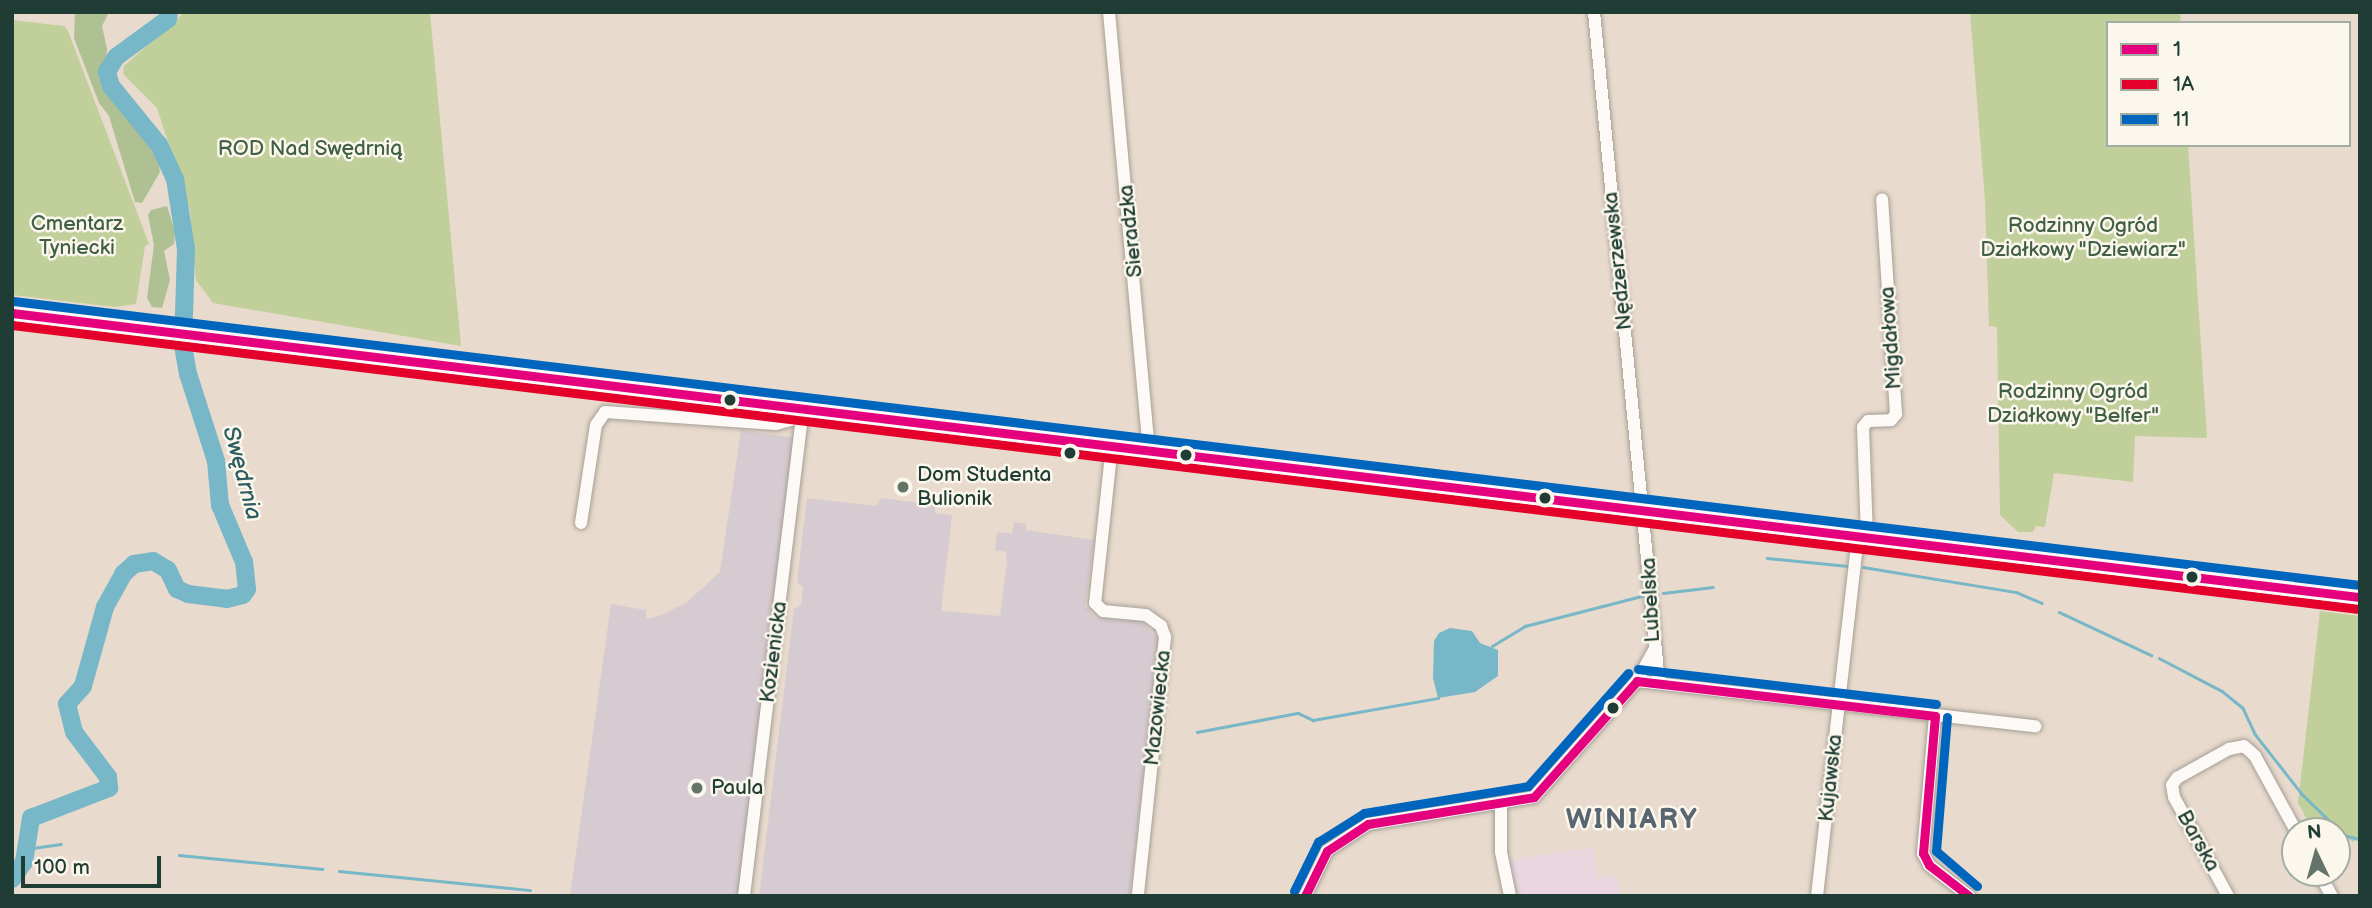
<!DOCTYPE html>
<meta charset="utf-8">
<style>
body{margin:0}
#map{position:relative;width:2372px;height:908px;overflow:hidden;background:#e8dacc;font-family:"Balsamiq Sans",sans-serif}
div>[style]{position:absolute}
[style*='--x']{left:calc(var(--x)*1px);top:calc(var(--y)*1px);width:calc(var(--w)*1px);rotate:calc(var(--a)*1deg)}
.built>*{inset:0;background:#e9d6df}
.industrial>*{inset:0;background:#d7cbd2}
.green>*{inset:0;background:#c1d09b}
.forest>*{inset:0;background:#afc193}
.water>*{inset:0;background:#77b7c7}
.stream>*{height:2.5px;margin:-1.25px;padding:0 1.25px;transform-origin:1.25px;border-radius:1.25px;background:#77b7c7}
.river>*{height:18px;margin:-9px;padding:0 9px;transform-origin:9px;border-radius:9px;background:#77b7c7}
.roads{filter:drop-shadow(0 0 2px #a49f96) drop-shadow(0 0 2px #a49f96)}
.minor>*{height:12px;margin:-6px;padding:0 6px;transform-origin:6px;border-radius:6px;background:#fcf9f7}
.major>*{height:16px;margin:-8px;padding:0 8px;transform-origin:8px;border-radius:8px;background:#fcf9f7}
.bus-1>*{height:9px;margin:-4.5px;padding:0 4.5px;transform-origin:4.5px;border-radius:4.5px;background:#e5007d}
.bus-2>*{height:9px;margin:-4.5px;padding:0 4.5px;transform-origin:4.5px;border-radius:4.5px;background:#e4002b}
.bus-3>*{height:9px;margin:-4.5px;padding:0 4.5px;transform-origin:4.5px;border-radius:4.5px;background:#0065bd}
.dots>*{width:19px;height:19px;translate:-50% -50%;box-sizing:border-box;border:4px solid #fbf7ec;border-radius:50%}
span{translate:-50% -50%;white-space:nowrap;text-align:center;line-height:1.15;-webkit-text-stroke:5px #fbf7ec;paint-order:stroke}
.park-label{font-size:21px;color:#406044}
.street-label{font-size:21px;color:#1f3d34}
.poi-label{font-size:21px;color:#1f3d34}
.left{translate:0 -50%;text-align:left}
.water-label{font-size:23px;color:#2b5d60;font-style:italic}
.district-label{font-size:28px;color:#5a6572;font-weight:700;letter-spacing:2px}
.frame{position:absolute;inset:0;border:14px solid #1f3d34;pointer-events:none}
.legend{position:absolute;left:2106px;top:21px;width:245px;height:126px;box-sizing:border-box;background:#fbf7ec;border:2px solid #a3ada2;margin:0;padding:9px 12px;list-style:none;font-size:21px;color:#1f3d34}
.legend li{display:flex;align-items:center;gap:14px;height:35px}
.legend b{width:35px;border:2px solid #a3ada2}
.north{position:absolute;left:2281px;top:817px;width:70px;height:70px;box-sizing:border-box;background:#fbf7ec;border:2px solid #a3ada2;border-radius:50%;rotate:355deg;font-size:19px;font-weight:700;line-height:28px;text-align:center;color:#1f3d34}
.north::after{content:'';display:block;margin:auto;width:24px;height:32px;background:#657469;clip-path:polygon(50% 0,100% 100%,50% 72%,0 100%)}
.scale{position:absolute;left:21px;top:856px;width:140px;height:32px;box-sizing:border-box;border:4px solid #1f3d34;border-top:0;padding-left:9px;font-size:21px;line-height:24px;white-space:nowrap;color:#1f3d34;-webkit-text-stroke:5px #fbf7ec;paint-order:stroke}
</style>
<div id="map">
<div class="built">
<i style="clip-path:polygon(1593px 847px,1598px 878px,1617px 875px,1621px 896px,1516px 896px,1508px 860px)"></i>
</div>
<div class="industrial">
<i style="clip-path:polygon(741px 430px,794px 438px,739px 896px,570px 896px,611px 604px,646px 610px,646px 619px,659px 616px,687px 602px,720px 572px)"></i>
<i style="clip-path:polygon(807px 498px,876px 506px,881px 498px,935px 505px,935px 513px,952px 515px,941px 611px,1000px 616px,1007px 562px,1006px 552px,995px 550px,997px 532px,1012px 534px,1014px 522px,1026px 524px,1026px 530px,1094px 540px,1085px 605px,1095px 617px,1142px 621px,1158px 640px,1130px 896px,759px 896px,794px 609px,801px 605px,803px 587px,797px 582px)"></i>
</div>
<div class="green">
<i style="clip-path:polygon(185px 12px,430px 12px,461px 346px,213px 303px,196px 280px,190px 210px,157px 108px,123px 74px,124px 66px)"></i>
<i style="clip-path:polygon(1970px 12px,2180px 12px,2181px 23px,2108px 23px,2108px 145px,2188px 145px,2207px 438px,2135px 436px,2133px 482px,2054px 473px,2045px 527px,2036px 526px,2033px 532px,2018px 532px,2000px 515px,1997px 327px,1989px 326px,1985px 201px)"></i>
<i style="clip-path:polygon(12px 20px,64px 26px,68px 31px,149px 244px,145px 246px,136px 304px,115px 307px,12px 295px)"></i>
<i style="clip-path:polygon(2320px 611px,2360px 616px,2360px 838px,2353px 842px,2327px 825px,2313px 831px,2298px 803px)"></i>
</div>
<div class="forest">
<i style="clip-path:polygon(75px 12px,109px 12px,102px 26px,107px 49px,104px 80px,158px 160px,160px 172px,142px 203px,135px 202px,109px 116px,99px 103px,74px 38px)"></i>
<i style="clip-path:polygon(167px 206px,175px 232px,174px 244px,164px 251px,170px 280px,162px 308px,152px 307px,147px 298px,154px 245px,148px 215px,151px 210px)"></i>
</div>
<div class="water">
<i style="clip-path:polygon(1450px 628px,1472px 631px,1480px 643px,1498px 650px,1498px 676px,1475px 692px,1438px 698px,1433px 678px,1434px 641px,1439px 633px)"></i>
</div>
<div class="stream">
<i style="--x:1767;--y:558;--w:81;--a:5.6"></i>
<i style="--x:1863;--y:567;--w:155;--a:9.3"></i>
<i style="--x:2016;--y:592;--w:28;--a:23"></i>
<i style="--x:1663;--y:593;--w:50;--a:-6.8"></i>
<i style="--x:2059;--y:612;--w:102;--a:25.1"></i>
<i style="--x:1492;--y:646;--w:39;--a:-31"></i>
<i style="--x:1525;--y:626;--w:125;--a:-14.4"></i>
<i style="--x:2159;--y:658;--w:71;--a:27.6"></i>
<i style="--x:2222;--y:691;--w:27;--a:39"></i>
<i style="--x:2243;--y:708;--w:29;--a:65"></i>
<i style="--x:2255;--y:734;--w:76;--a:51.9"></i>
<i style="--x:2302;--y:794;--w:59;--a:44.3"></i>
<i style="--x:2344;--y:835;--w:16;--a:15"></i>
<i style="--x:1197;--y:732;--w:103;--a:-10.7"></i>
<i style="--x:1298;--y:713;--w:17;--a:25"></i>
<i style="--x:1313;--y:720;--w:127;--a:-10"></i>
<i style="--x:25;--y:849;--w:36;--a:-8"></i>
<i style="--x:179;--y:855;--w:144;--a:5.6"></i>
<i style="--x:339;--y:871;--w:192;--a:5.7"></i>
</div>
<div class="river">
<i style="--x:12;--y:879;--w:21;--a:-55"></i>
<i style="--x:24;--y:862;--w:45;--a:-81"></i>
<i style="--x:31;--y:818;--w:84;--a:-21"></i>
<i style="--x:109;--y:788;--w:11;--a:-95"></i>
<i style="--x:108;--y:777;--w:56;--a:-127.1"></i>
<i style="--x:74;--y:732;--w:29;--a:-104"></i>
<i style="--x:67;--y:704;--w:24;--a:-48"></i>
<i style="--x:83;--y:686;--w:82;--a:-74.4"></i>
<i style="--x:105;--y:607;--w:38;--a:-61"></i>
<i style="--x:123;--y:574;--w:15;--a:-42"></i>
<i style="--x:134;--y:564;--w:19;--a:-9"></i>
<i style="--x:153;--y:561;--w:17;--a:31"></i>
<i style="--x:168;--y:570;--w:21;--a:65"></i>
<i style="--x:177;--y:589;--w:12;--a:24"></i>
<i style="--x:188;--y:594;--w:39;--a:7"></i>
<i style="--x:227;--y:599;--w:16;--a:-14"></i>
<i style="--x:243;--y:595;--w:7;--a:-56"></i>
<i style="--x:247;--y:589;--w:27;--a:-96"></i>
<i style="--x:244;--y:562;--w:62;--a:-112.8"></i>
<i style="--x:220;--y:505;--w:44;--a:-95.2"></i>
<i style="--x:216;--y:461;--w:91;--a:-107.8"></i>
<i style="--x:188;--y:374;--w:28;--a:-100"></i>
<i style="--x:183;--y:346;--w:97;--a:-88.2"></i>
<i style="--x:186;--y:249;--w:71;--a:-98.9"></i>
<i style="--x:175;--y:179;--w:38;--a:-115"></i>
<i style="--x:159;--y:145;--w:76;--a:-129.1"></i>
<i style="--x:111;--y:86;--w:15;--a:-106"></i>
<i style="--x:107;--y:72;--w:17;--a:-59"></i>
<i style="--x:116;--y:57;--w:64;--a:-36.2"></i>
<i style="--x:168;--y:19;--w:7;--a:-82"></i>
</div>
<div class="roads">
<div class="minor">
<i style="--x:1109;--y:12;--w:440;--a:84.8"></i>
<i style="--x:1594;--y:12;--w:673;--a:84.46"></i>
<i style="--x:1112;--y:445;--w:159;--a:96.1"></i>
<i style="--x:1095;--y:603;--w:11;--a:45"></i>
<i style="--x:1103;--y:611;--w:43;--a:5.3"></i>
<i style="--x:1146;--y:615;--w:19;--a:36"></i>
<i style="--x:1161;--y:626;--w:12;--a:70"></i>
<i style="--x:1165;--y:637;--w:260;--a:96"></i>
<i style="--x:581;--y:523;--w:99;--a:-81.3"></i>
<i style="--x:596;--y:425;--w:16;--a:-55"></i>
<i style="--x:605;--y:412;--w:171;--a:4"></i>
<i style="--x:776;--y:424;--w:27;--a:-15"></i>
<i style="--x:1867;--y:536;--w:109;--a:-92.1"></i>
<i style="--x:1863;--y:427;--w:8;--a:-50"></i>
<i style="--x:1868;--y:421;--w:23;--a:-2"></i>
<i style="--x:1891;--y:420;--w:8;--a:-50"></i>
<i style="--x:1896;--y:414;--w:215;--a:-93.7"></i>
<i style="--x:1637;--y:681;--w:401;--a:6.5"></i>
<i style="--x:1935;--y:716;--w:138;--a:95"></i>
<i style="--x:1923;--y:853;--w:13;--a:63"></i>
<i style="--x:1929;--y:865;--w:51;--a:37.8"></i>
<i style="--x:1501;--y:805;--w:47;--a:90"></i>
<i style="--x:1501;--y:852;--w:45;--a:78.4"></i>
<i style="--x:2319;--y:873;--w:26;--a:61"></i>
<i style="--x:744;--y:896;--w:492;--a:-83.1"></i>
<i style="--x:1305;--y:896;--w:50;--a:-63.9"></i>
<i style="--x:1327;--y:851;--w:49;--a:-33.4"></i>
<i style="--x:1368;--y:824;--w:168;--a:-9.2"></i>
<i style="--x:1534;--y:797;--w:155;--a:-48.4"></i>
<i style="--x:1637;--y:681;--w:38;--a:-61"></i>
<i style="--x:1817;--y:896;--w:363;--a:-83.5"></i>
<i style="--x:2228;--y:896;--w:113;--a:-118.6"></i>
<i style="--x:2174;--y:797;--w:12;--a:-99"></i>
<i style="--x:2172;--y:785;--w:9;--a:-54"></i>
<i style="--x:2177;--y:778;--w:60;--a:-29.1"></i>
<i style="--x:2229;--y:749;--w:15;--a:-11"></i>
<i style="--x:2244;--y:746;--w:15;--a:42"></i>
<i style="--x:2255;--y:756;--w:85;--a:61.3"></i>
</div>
<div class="major">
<i style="--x:12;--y:313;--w:2365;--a:6.9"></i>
</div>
</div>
<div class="bus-1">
<i style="--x:12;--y:313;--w:2365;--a:6.9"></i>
<i style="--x:1637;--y:681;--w:300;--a:6.7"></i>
<i style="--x:1935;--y:716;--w:138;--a:95"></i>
<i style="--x:1923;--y:853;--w:13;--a:63"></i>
<i style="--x:1929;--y:865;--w:51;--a:37.8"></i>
<i style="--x:1305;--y:896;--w:50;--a:-63.9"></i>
<i style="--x:1327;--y:851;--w:49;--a:-33.4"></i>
<i style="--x:1368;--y:824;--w:168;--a:-9.2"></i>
<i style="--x:1534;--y:797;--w:155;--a:-48.4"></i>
</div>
<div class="bus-2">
<i style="--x:12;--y:325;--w:2364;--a:6.9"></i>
</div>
<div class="bus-3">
<i style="--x:13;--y:301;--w:2364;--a:6.9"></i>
<i style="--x:1638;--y:669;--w:300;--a:6.7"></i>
<i style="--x:1947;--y:717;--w:134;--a:94.7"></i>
<i style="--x:1936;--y:851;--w:54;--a:40.5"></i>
<i style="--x:1294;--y:891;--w:55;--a:-63.9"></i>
<i style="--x:1318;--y:842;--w:54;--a:-32.2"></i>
<i style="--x:1364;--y:813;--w:166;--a:-9.3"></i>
<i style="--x:1528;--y:786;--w:151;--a:-48.5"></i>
</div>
<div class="dots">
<i style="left:730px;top:400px;background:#1f3d34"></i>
<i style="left:1070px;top:453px;background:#1f3d34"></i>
<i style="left:1186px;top:455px;background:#1f3d34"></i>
<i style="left:903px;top:487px;background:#657469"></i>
<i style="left:1545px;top:498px;background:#1f3d34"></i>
<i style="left:2192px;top:577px;background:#1f3d34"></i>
<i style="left:1613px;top:708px;background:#1f3d34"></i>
<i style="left:697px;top:788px;background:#657469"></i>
</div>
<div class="park-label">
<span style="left:310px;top:149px">ROD Nad Swędrnią</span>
<span style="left:77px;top:236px">Cmentarz<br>Tyniecki</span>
<span style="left:2083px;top:238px">Rodzinny Ogród<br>Działkowy "Dziewiarz"</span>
<span style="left:2073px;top:404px">Rodzinny Ogród<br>Działkowy "Belfer"</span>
</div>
<div class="street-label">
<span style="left:1131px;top:231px;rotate:-96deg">Sieradzka</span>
<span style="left:1618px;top:261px;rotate:-96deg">Nędzerzewska</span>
<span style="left:1891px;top:338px;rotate:-94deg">Migdałowa</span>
<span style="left:1651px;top:600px;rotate:-93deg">Lubelska</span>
<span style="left:774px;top:652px;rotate:-83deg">Kozienicka</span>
<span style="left:1158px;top:708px;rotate:-84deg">Mazowiecka</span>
<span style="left:1831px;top:778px;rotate:-84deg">Kujawska</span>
<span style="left:2198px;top:841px;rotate:61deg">Barska</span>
</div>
<div class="poi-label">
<span class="left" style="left:917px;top:487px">Dom Studenta<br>Bulionik</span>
<span class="left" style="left:711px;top:788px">Paula</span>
</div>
<div class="water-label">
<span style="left:242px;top:473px;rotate:75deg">Swędrnia</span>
</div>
<div class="district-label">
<span style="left:1632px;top:820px">WINIARY</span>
</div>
<div class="frame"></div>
<ul class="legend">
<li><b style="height:9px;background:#e5007d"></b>1</li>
<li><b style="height:9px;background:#e4002b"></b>1A</li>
<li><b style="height:9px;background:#0065bd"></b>11</li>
</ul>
<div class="north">N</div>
<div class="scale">100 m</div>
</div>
